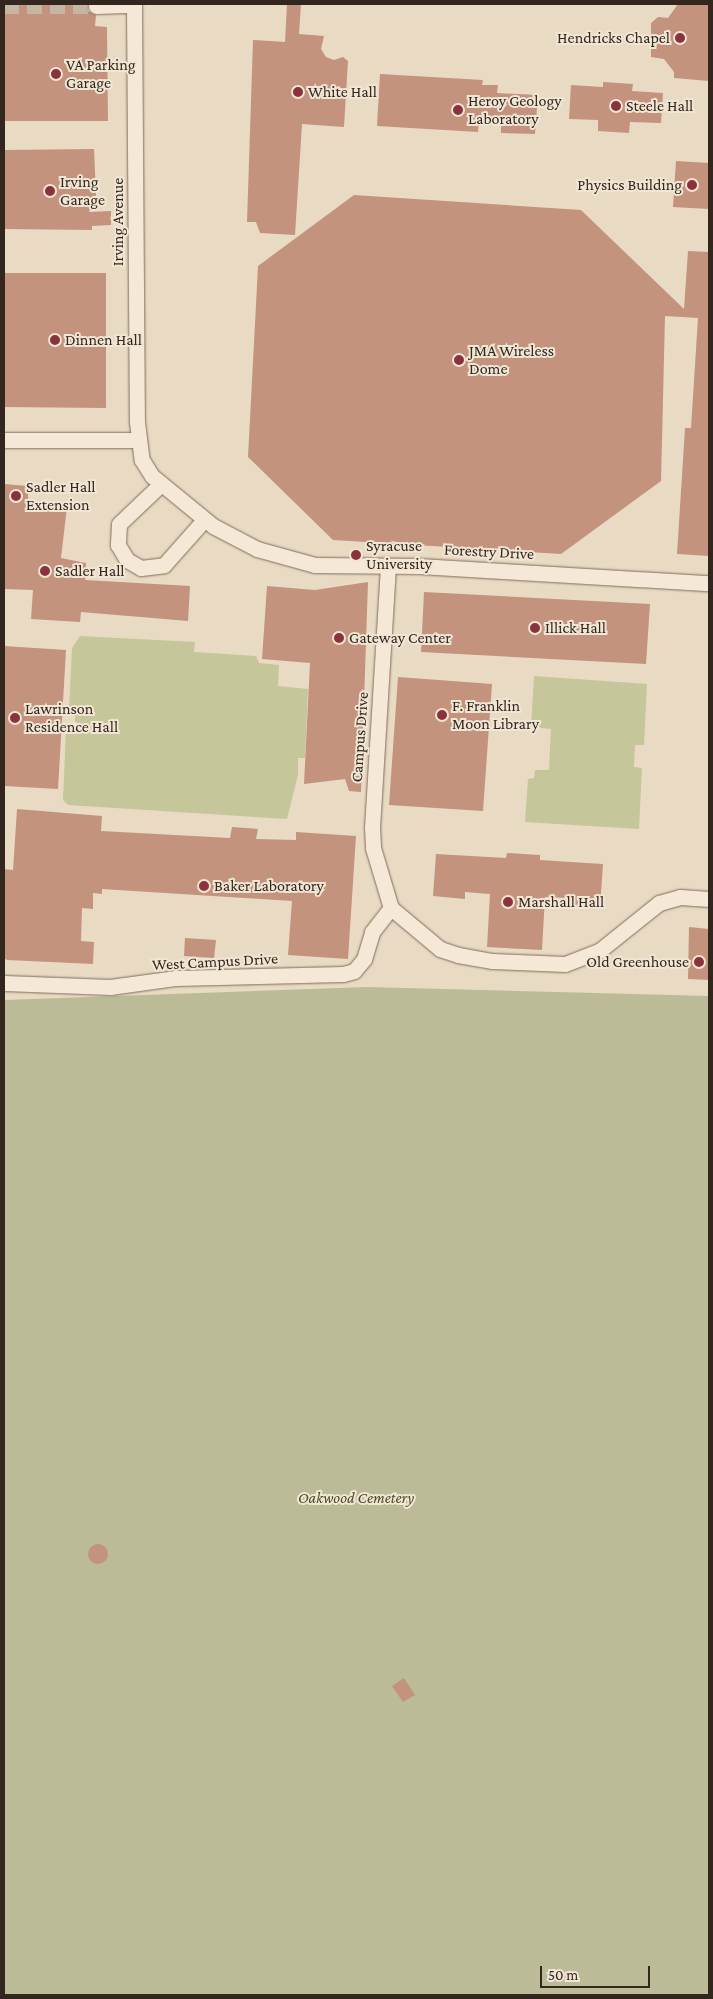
<!DOCTYPE html>
<style>
body{margin:0}
#map{position:relative;width:713px;height:1999px;overflow:hidden;background:#e9dac4;font-family:"Crimson Pro",serif}
div>[style]{position:absolute}
[style*='--x']{left:calc(var(--x)*1px);top:calc(var(--y)*1px);width:calc(var(--w)*1px);rotate:calc(var(--a)*1deg)}
.green>*{inset:0;background:#c5c699}
.cemetery>*{inset:0;background:#bbbb98}
.building>*{inset:0;background:#c3937e}
.round{border-radius:50%}
.minor-tunnel>*{height:15px;margin-top:-7.5px;transform-origin:0;background:repeating-linear-gradient(90deg,#c5b6a3 0 15px,transparent 0 23px)}
.roads{filter:drop-shadow(0 0 1px #816c5c) drop-shadow(0 0 1px #816c5c)}
.minor>*{height:15px;margin:-7.5px;padding:0 7.5px;transform-origin:7.5px;border-radius:7.5px;background:#f5e8d6}
.dots>*{width:14px;height:14px;translate:-50% -50%;box-sizing:border-box;border:2px solid #f1e5d3;border-radius:50%}
span{translate:-50% -50%;white-space:nowrap;text-align:center;line-height:1.15;-webkit-text-stroke:4px #f1e5d3;paint-order:stroke}
.poi-label{font-size:16px;color:#33261f}
.right{translate:-100% -50%;text-align:right}
.left{translate:0 -50%;text-align:left}
.street-label{font-size:16px;color:#33261f}
.park-label{font-size:16px;color:#484d28;font-style:italic}
.frame{position:absolute;inset:0;border:5px solid #33261f;pointer-events:none}
.scale{position:absolute;left:540px;top:1966px;width:110px;height:22px;box-sizing:border-box;border:2px solid #33261f;border-top:0;padding-left:6px;font-size:15px;line-height:18px;white-space:nowrap;color:#33261f;-webkit-text-stroke:4px #f1e5d3;paint-order:stroke}
</style>
<div id="map">
<div class="green">
<i style="clip-path:polygon(80px 636px,195px 642px,194px 652px,256px 656px,259px 663px,279px 665px,278px 686px,308px 689px,305px 758px,298px 758px,298px 775px,287px 819px,68px 805px,63px 800px,66px 729px,75px 728px,75px 712px,69px 710px,72px 648px)"></i>
<i style="clip-path:polygon(534px 676px,647px 684px,644px 745px,635px 745px,634px 767px,642px 768px,639px 829px,525px 822px,528px 779px,534px 778px,535px 770px,549px 770px,551px 729px,531px 727px)"></i>
</div>
<div class="cemetery">
<i style="clip-path:polygon(367px 987px,709px 996px,709px 1995px,4px 1995px,4px 1000px)"></i>
</div>
<div class="building">
<i style="clip-path:polygon(4px 4px,87px 4px,88px 11px,96px 15px,95px 26px,107px 27px,108px 121px,4px 121px)"></i>
<i style="clip-path:polygon(287px 4px,301px 4px,299px 34px,324px 36px,321px 49px,326px 57px,334px 60px,343px 57px,348px 61px,344px 127px,302px 124px,295px 235px,260px 233px,256px 222px,247px 222px,253px 40px,285px 42px)"></i>
<i style="clip-path:polygon(678px 4px,709px 4px,709px 81px,674px 78px,674px 72px,664px 59px,651px 57px,651px 23px,658px 17px,668px 18px)"></i>
<i style="clip-path:polygon(380px 74px,483px 80px,482px 85px,498px 85px,497px 93px,538px 95px,535px 134px,501px 133px,501px 121px,479px 120px,478px 132px,377px 126px)"></i>
<i style="clip-path:polygon(603px 82px,633px 84px,632px 91px,663px 93px,661px 123px,630px 122px,629px 133px,598px 131px,598px 120px,569px 119px,571px 85px,603px 87px)"></i>
<i style="clip-path:polygon(94px 149px,96px 195px,89px 212px,111px 211px,111px 225px,92px 226px,92px 230px,4px 229px,4px 150px)"></i>
<i style="clip-path:polygon(676px 161px,709px 163px,709px 209px,673px 207px)"></i>
<i style="clip-path:polygon(354px 195px,581px 210px,684px 309px,688px 251px,709px 252px,709px 556px,677px 554px,685px 428px,691px 428px,698px 318px,665px 316px,661px 481px,561px 554px,333px 540px,248px 457px,258px 266px)"></i>
<i style="clip-path:polygon(4px 273px,106px 273px,106px 408px,4px 407px)"></i>
<i style="clip-path:polygon(4px 484px,28px 486px,28px 506px,67px 507px,61px 558px,86px 563px,85px 580px,190px 586px,188px 621px,81px 612px,80px 622px,31px 619px,33px 590px,4px 589px)"></i>
<i style="clip-path:polygon(368px 582px,361px 792px,349px 791px,345px 779px,304px 784px,310px 663px,262px 659px,267px 586px,315px 590px)"></i>
<i style="clip-path:polygon(424px 592px,650px 604px,646px 664px,421px 652px)"></i>
<i style="clip-path:polygon(4px 646px,66px 650px,58px 789px,4px 786px)"></i>
<i style="clip-path:polygon(398px 677px,492px 684px,483px 811px,389px 805px)"></i>
<i style="clip-path:polygon(17px 809px,102px 816px,101px 831px,230px 838px,232px 827px,258px 829px,256px 839px,296px 840px,296px 832px,356px 836px,348px 959px,288px 955px,292px 901px,102px 889px,102px 894px,93px 893px,93px 909px,82px 908px,81px 941px,94px 942px,93px 964px,7px 960px,4px 958px,4px 869px,13px 870px)"></i>
<i style="clip-path:polygon(507px 853px,540px 855px,540px 860px,603px 864px,600px 908px,568px 907px,568px 898px,545px 897px,542px 950px,487px 947px,490px 894px,465px 892px,465px 899px,433px 896px,436px 854px,506px 858px)"></i>
<i style="clip-path:polygon(689px 927px,709px 929px,709px 980px,688px 979px)"></i>
<i style="clip-path:polygon(185px 938px,216px 940px,214px 958px,184px 956px)"></i>
<i class="round" style="left:88px;top:1544px;width:20px;height:20px"></i>
<i style="clip-path:polygon(404px 1678px,415px 1695px,403px 1702px,392px 1686px)"></i>
</div>
<div class="minor-tunnel">
<i style="--x:4;--y:6;--w:92;--a:0"></i>
</div>
<div class="roads">
<div class="minor">
<i style="--x:134;--y:4;--w:418;--a:89.6"></i>
<i style="--x:137;--y:422;--w:38;--a:83"></i>
<i style="--x:142;--y:460;--w:19;--a:58"></i>
<i style="--x:152;--y:476;--w:79;--a:39.3"></i>
<i style="--x:213;--y:526;--w:50;--a:27.6"></i>
<i style="--x:257;--y:549;--w:60;--a:15.4"></i>
<i style="--x:315;--y:565;--w:104;--a:0.6"></i>
<i style="--x:419;--y:566;--w:290;--a:3.4"></i>
<i style="--x:96;--y:6;--w:38;--a:-2"></i>
<i style="--x:4;--y:440;--w:135;--a:0"></i>
<i style="--x:161;--y:484;--w:58;--a:136.4"></i>
<i style="--x:119;--y:524;--w:21;--a:93"></i>
<i style="--x:118;--y:545;--w:17;--a:59"></i>
<i style="--x:127;--y:560;--w:16;--a:30"></i>
<i style="--x:141;--y:568;--w:23;--a:-7"></i>
<i style="--x:164;--y:565;--w:60;--a:-48.4"></i>
<i style="--x:388;--y:566;--w:261;--a:93.5"></i>
<i style="--x:372;--y:827;--w:21;--a:87"></i>
<i style="--x:373;--y:848;--w:63;--a:73.3"></i>
<i style="--x:391;--y:908;--w:64;--a:39.9"></i>
<i style="--x:440;--y:949;--w:19;--a:18"></i>
<i style="--x:458;--y:955;--w:35;--a:10"></i>
<i style="--x:492;--y:961;--w:73;--a:2.4"></i>
<i style="--x:565;--y:964;--w:36;--a:-21"></i>
<i style="--x:599;--y:951;--w:77;--a:-38.7"></i>
<i style="--x:659;--y:903;--w:22;--a:-16"></i>
<i style="--x:680;--y:897;--w:29;--a:4"></i>
<i style="--x:4;--y:983;--w:106;--a:2.2"></i>
<i style="--x:110;--y:987;--w:67;--a:-7.8"></i>
<i style="--x:176;--y:978;--w:167;--a:-1.4"></i>
<i style="--x:343;--y:974;--w:11;--a:-15"></i>
<i style="--x:354;--y:971;--w:16;--a:-50"></i>
<i style="--x:364;--y:959;--w:28;--a:-73"></i>
<i style="--x:372;--y:932;--w:31;--a:-52"></i>
</div>
</div>
<div class="dots">
<i style="left:680px;top:38px;background:#8a333d"></i>
<i style="left:56px;top:74px;background:#8a333d"></i>
<i style="left:298px;top:92px;background:#8a333d"></i>
<i style="left:616px;top:106px;background:#8a333d"></i>
<i style="left:458px;top:110px;background:#8a333d"></i>
<i style="left:692px;top:185px;background:#8a333d"></i>
<i style="left:50px;top:191px;background:#8a333d"></i>
<i style="left:55px;top:340px;background:#8a333d"></i>
<i style="left:459px;top:360px;background:#8a333d"></i>
<i style="left:16px;top:496px;background:#8a333d"></i>
<i style="left:356px;top:555px;background:#8a333d"></i>
<i style="left:45px;top:571px;background:#8a333d"></i>
<i style="left:535px;top:628px;background:#8a333d"></i>
<i style="left:339px;top:638px;background:#8a333d"></i>
<i style="left:442px;top:715px;background:#8a333d"></i>
<i style="left:15px;top:718px;background:#8a333d"></i>
<i style="left:204px;top:886px;background:#8a333d"></i>
<i style="left:508px;top:902px;background:#8a333d"></i>
<i style="left:699px;top:962px;background:#8a333d"></i>
</div>
<div class="poi-label">
<span class="right" style="left:670px;top:38px">Hendricks Chapel</span>
<span class="left" style="left:66px;top:74px">VA Parking<br>Garage</span>
<span class="left" style="left:308px;top:92px">White Hall</span>
<span class="left" style="left:468px;top:110px">Heroy Geology<br>Laboratory</span>
<span class="left" style="left:626px;top:106px">Steele Hall</span>
<span class="left" style="left:60px;top:191px">Irving<br>Garage</span>
<span class="right" style="left:682px;top:185px">Physics Building</span>
<span class="left" style="left:65px;top:340px">Dinnen Hall</span>
<span class="left" style="left:469px;top:360px">JMA Wireless<br>Dome</span>
<span class="left" style="left:26px;top:496px">Sadler Hall<br>Extension</span>
<span class="left" style="left:366px;top:555px">Syracuse<br>University</span>
<span class="left" style="left:55px;top:571px">Sadler Hall</span>
<span class="left" style="left:545px;top:628px">Illick Hall</span>
<span class="left" style="left:349px;top:638px">Gateway Center</span>
<span class="left" style="left:452px;top:715px">F. Franklin<br>Moon Library</span>
<span class="left" style="left:25px;top:718px">Lawrinson<br>Residence Hall</span>
<span class="left" style="left:214px;top:886px">Baker Laboratory</span>
<span class="left" style="left:518px;top:902px">Marshall Hall</span>
<span class="right" style="left:689px;top:962px">Old Greenhouse</span>
</div>
<div class="street-label">
<span style="left:118px;top:222px;rotate:-90deg">Irving Avenue</span>
<span style="left:489px;top:552px;rotate:3deg">Forestry Drive</span>
<span style="left:360px;top:737px;rotate:-86deg">Campus Drive</span>
<span style="left:215px;top:962px;rotate:-3deg">West Campus Drive</span>
</div>
<div class="park-label">
<span style="left:356px;top:1498px">Oakwood Cemetery</span>
</div>
<div class="frame"></div>
<div class="scale">50 m</div>
</div>
